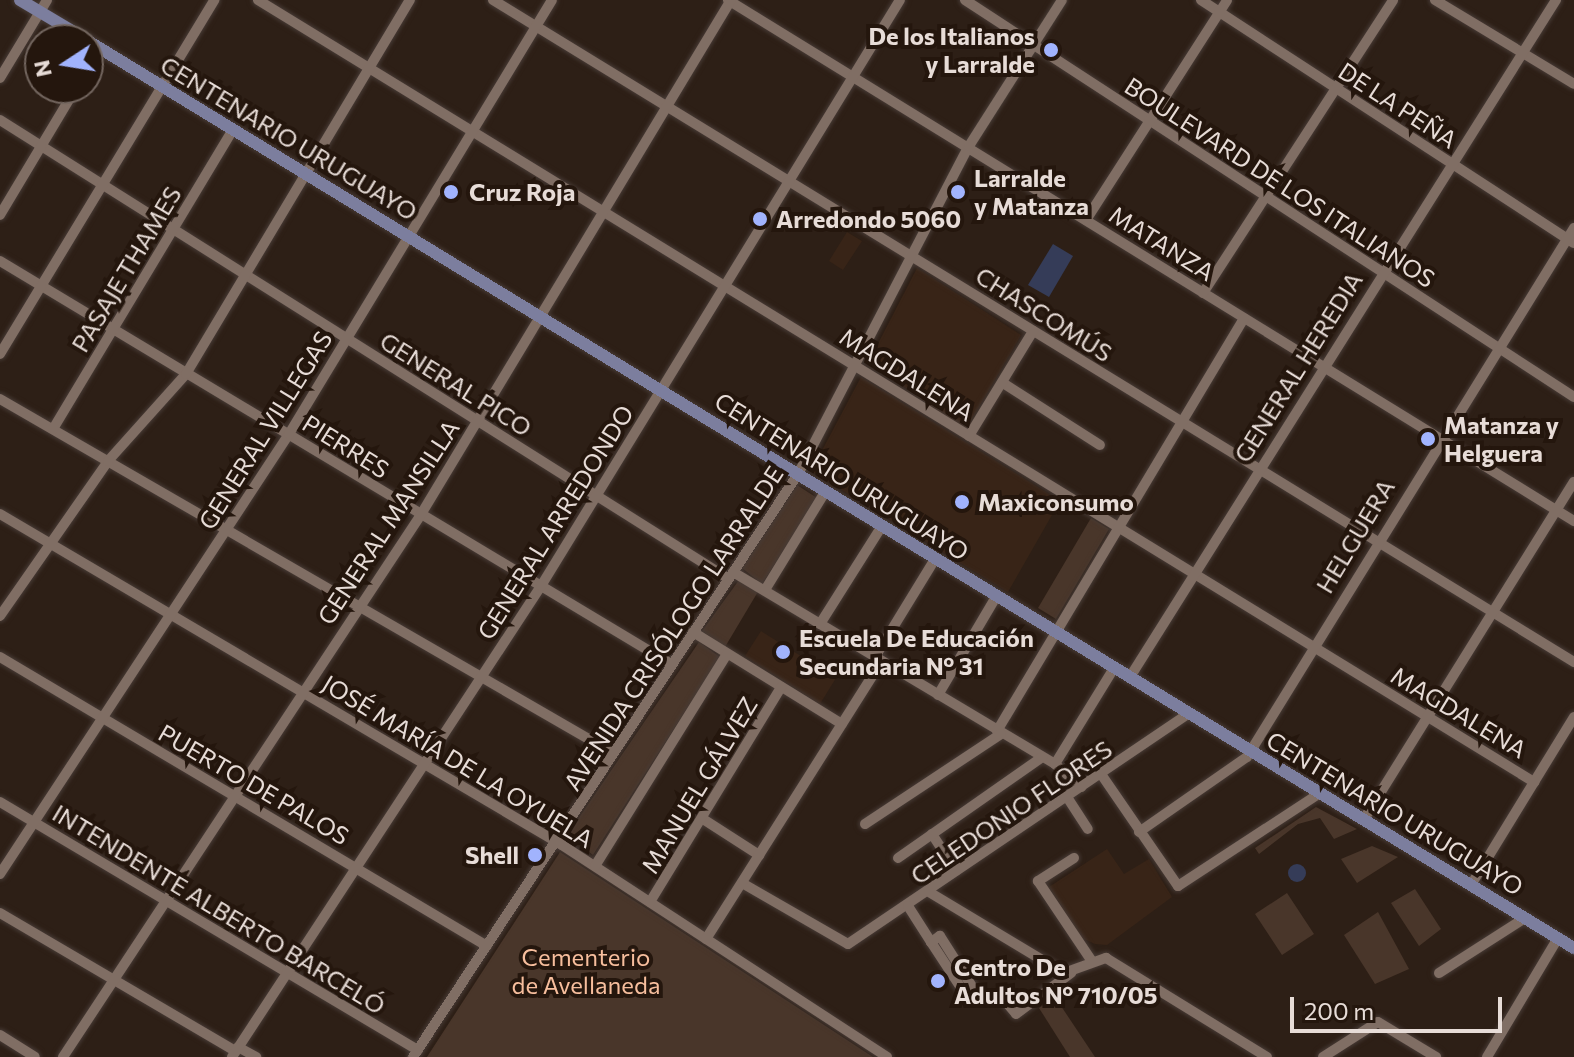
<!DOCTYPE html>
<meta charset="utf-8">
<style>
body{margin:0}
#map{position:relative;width:1574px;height:1057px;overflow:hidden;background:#2d1f16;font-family:Commissioner,sans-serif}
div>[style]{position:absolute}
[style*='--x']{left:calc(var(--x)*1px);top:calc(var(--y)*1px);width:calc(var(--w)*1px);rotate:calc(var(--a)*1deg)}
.built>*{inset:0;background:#382417}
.green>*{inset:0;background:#49362a}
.water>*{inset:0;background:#353c58}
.round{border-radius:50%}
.roads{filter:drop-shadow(0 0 2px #473b36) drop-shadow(0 0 2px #473b36)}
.minor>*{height:10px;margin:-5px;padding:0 5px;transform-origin:5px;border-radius:5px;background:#806e64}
.major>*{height:12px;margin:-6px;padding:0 6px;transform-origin:6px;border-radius:6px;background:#7c7e9e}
.dots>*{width:22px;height:22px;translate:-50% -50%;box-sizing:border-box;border:4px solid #24160d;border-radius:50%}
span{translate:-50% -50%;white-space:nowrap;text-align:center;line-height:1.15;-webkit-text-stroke:8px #24160d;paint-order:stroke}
.poi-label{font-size:24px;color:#e7dcd7;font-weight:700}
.right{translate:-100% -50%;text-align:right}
.left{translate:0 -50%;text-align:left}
.street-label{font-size:24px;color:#e7dcd7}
.park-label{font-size:24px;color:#f7be9d}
.north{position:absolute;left:24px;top:24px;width:80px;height:80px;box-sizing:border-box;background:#24160d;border:2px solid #72655e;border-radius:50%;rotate:258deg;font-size:22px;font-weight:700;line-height:32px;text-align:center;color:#e7dcd7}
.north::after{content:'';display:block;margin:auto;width:28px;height:36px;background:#a1b3fd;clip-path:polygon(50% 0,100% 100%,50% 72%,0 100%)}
.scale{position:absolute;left:1290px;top:997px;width:212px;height:36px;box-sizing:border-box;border:4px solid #e7dcd7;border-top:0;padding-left:10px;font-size:24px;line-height:28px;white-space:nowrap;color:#e7dcd7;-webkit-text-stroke:6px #24160d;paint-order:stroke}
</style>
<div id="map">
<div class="built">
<i style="clip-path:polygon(847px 232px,862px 241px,843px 270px,829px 261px)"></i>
<i style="clip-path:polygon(917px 268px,1021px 335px,965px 431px,869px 361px)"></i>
<i style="clip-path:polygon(861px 377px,1060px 501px,1008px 592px,811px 471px)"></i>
<i style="clip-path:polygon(761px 631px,836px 678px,820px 704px,745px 656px)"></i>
<i style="clip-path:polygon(1107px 849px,1124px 874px,1149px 859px,1172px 897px,1107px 945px,1095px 944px,1082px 938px,1049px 887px)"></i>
</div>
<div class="green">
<i style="clip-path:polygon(797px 485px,817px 498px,762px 584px,742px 568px)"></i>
<i style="clip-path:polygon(1091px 518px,1109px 529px,1056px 619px,1038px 608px)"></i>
<i style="clip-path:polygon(739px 580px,759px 590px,725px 647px,702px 631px)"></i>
<i style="clip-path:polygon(699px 642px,720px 657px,593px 855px,567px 835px)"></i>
<i style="clip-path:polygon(1316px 807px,1357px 829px,1334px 839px,1320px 818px,1298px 824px,1259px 854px,1255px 848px)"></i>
<i style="clip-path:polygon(1372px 846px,1398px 857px,1357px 883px,1341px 859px)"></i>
<i style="clip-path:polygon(560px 852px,873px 1057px,427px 1057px)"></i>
<i style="clip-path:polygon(1415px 889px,1441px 929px,1419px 946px,1391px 903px)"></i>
<i style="clip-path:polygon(1287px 893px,1314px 934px,1282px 955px,1255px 914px)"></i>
<i style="clip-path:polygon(1378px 912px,1409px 969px,1375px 984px,1344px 935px)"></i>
<i style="clip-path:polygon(1055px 997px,1095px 1057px,1070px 1057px,1039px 1008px)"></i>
</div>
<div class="water">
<i style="clip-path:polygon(1053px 244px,1073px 256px,1049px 297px,1028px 285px)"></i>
<i class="round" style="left:1288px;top:864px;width:18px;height:18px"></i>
</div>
<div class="roads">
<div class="minor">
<i style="--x:258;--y:0;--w:1497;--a:31.5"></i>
<i style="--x:493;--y:0;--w:1268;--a:31.48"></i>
<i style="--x:728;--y:0;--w:994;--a:31.63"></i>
<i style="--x:965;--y:0;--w:727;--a:33.1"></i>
<i style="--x:1201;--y:0;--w:445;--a:33.1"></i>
<i style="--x:1435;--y:0;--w:162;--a:31.1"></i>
<i style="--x:88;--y:68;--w:23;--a:-59"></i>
<i style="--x:0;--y:78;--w:91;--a:-58.9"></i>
<i style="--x:0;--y:120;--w:861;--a:32.2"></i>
<i style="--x:0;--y:215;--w:148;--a:-59.1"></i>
<i style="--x:1086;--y:220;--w:261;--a:-57.3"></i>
<i style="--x:0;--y:261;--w:783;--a:30.99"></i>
<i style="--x:1203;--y:293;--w:349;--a:-57"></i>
<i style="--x:0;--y:354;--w:414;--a:-58.8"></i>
<i style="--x:1003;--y:383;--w:115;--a:32.6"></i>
<i style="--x:0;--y:399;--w:708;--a:30.01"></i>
<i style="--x:53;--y:429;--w:349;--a:-59"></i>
<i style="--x:969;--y:436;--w:123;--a:-58.6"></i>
<i style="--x:0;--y:514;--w:652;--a:30.5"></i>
<i style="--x:562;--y:845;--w:388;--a:33.1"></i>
<i style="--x:733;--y:572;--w:375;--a:30.8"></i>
<i style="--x:1055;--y:764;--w:35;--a:41"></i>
<i style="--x:765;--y:590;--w:115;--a:-58.5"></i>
<i style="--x:0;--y:616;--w:189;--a:-55.1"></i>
<i style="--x:108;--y:461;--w:117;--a:-48.1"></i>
<i style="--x:186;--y:374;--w:436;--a:-59.1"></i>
<i style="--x:820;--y:624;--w:116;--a:-57.7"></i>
<i style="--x:693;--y:632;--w:175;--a:31.7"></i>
<i style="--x:0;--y:657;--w:566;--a:30.69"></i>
<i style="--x:875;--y:657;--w:115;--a:-58.5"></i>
<i style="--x:1130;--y:677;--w:800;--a:-57.82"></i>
<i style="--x:938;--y:695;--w:114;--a:-59.4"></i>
<i style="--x:997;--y:731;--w:481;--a:-59.1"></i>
<i style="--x:1055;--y:764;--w:113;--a:-58.4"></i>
<i style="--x:1101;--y:774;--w:136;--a:55.5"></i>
<i style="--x:1178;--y:886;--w:170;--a:-33.2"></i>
<i style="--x:1067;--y:797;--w:38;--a:57"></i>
<i style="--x:0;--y:802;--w:486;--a:30.7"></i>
<i style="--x:703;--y:819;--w:67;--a:32.7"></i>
<i style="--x:1364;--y:819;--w:397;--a:-58.1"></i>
<i style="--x:865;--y:824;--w:163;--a:-33.5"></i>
<i style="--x:1139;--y:832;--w:131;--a:-34.8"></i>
<i style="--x:1247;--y:757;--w:622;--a:-58.28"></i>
<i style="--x:932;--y:834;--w:44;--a:57"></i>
<i style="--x:898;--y:858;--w:176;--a:-35"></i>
<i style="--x:1074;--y:858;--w:43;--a:147.4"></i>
<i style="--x:1038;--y:881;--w:95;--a:56.1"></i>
<i style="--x:595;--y:866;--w:250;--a:-58.1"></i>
<i style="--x:0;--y:874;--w:526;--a:-56.7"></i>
<i style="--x:289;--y:434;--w:507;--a:-58.78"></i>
<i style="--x:742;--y:883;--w:122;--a:29.9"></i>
<i style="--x:848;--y:944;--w:412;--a:-34.1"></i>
<i style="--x:1471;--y:885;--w:197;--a:-58.5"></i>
<i style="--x:929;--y:892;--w:157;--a:31"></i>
<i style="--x:1064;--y:973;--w:45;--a:-19.7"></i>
<i style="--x:1106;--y:958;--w:189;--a:31.6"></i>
<i style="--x:650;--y:902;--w:252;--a:-58.6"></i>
<i style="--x:908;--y:906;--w:43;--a:57.4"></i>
<i style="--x:931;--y:942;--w:62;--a:56.8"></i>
<i style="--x:965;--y:994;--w:10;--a:-37"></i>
<i style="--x:973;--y:988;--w:62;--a:-122.4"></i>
<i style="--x:940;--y:936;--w:11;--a:146"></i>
<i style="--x:0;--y:913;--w:273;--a:30.4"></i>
<i style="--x:706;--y:939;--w:328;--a:-57.7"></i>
<i style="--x:1439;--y:973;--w:102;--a:-32.6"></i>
<i style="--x:1001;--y:996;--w:23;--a:50"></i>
<i style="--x:1016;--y:1014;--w:69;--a:-36.7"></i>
<i style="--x:0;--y:1035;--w:41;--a:32.2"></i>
<i style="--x:238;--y:1047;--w:21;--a:29"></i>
<i style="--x:63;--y:1057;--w:648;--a:-56.58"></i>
<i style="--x:420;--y:516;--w:602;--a:-58.92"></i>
<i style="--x:232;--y:1057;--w:563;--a:-56.73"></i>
<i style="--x:541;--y:586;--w:687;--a:-58.51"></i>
<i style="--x:413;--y:1057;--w:699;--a:-56.56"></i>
<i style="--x:798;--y:474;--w:370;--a:-62.5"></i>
<i style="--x:969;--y:146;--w:173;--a:-57.5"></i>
<i style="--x:1323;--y:1057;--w:65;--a:-32.5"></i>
<i style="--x:1378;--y:1022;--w:68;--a:31.1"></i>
<i style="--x:1487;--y:1057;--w:139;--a:-59.2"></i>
</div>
<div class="major">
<i style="--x:20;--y:0;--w:78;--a:30.8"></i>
<i style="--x:88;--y:41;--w:1741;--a:31.4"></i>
</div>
</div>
<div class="dots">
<i style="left:1051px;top:50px;background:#a1b3fd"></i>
<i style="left:451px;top:192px;background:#a1b3fd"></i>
<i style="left:958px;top:192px;background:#a1b3fd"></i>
<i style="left:760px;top:219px;background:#a1b3fd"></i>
<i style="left:1428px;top:439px;background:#a1b3fd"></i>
<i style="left:962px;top:502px;background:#a1b3fd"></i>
<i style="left:783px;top:652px;background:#a1b3fd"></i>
<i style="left:535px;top:855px;background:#a1b3fd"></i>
<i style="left:938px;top:981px;background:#a1b3fd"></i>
</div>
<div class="poi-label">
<span class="right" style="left:1035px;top:50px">De los Italianos<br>y Larralde</span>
<span class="left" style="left:974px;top:192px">Larralde<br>y Matanza</span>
<span class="left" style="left:469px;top:192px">Cruz Roja</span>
<span class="left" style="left:776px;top:219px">Arredondo 5060</span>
<span class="left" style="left:1444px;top:439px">Matanza y<br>Helguera</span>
<span class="left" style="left:978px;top:502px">Maxiconsumo</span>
<span class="left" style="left:799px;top:652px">Escuela De Educación<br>Secundaria Nº 31</span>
<span class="right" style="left:519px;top:855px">Shell</span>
<span class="left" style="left:954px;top:981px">Centro De<br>Adultos Nº 710/05</span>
</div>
<div class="street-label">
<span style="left:1398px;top:105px;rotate:33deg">DE LA PEÑA</span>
<span style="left:289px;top:138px;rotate:31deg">CENTENARIO URUGUAYO</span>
<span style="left:1280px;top:182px;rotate:33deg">BOULEVARD DE LOS ITALIANOS</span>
<span style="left:1162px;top:243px;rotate:32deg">MATANZA</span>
<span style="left:126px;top:269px;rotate:-59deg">PASAJE THAMES</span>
<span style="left:1044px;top:314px;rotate:32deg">CHASCOMÚS</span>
<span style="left:1298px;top:367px;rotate:-58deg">GENERAL HEREDIA</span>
<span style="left:907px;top:374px;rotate:32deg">MAGDALENA</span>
<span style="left:456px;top:384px;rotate:32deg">GENERAL PICO</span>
<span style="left:265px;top:430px;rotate:-58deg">GENERAL VILLEGAS</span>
<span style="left:346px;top:446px;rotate:32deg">PIERRES</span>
<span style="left:842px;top:476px;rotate:32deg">CENTENARIO URUGUAYO</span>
<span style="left:388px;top:522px;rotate:-57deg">GENERAL MANSILLA</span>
<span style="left:555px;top:522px;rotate:-58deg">GENERAL ARREDONDO</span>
<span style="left:1355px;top:536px;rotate:-59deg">HELGUERA</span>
<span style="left:673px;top:628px;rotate:-57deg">AVENIDA CRISÓLOGO LARRALDE</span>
<span style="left:1459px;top:712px;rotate:31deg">MAGDALENA</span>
<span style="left:458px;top:761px;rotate:31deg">JOSÉ MARÍA DE LA OYUELA</span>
<span style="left:254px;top:784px;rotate:30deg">PUERTO DE PALOS</span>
<span style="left:699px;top:785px;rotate:-59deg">MANUEL GÁLVEZ</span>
<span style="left:1011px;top:812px;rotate:-34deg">CELEDONIO FLORES</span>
<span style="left:1395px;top:813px;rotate:31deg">CENTENARIO URUGUAYO</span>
<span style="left:219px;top:909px;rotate:31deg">INTENDENTE ALBERTO BARCELÓ</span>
</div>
<div class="park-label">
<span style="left:586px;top:971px">Cementerio<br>de Avellaneda</span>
</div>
<div class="north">N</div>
<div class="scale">200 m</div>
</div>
